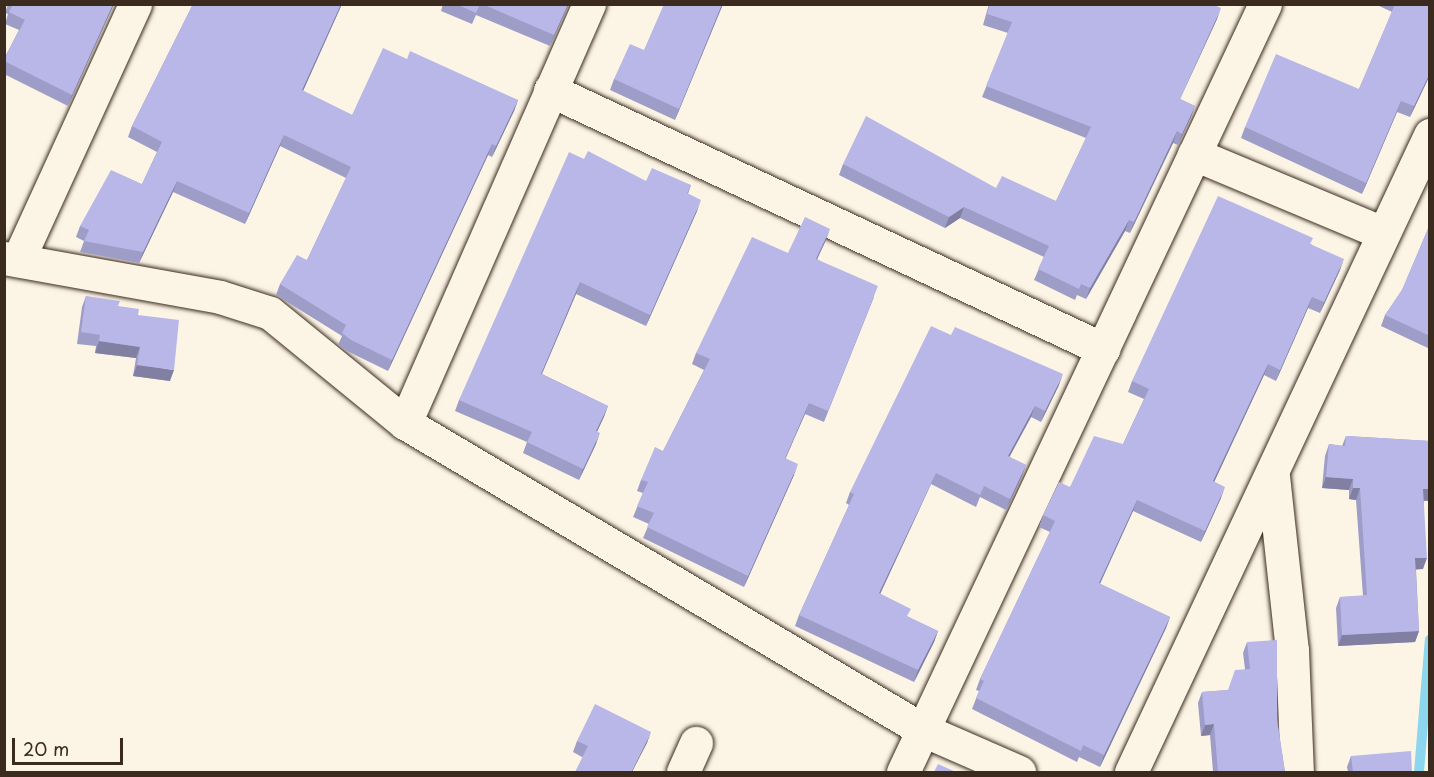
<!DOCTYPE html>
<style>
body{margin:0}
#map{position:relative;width:1434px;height:777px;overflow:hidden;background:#fcf5e5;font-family:"Playpen Sans",sans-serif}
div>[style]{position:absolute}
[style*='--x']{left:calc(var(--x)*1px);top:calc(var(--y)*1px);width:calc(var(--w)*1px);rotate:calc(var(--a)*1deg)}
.stream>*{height:10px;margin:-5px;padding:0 5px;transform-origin:5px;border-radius:5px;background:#8cd7ed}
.roads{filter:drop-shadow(0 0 2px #3b2a1e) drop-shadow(0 0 2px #3b2a1e)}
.minor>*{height:33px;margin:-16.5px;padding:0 16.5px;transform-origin:16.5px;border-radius:16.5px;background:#fcf5e5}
.wall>*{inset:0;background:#9e9dc8}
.shaded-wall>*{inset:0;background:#8180a2}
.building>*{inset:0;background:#b8b7e8}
span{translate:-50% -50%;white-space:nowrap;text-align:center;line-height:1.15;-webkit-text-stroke:5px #fcf5e5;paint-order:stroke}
.frame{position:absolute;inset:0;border:6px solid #3b2a1e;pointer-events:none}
.scale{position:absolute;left:12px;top:738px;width:111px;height:27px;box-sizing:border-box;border:3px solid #3b2a1e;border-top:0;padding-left:8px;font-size:18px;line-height:21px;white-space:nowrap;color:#3b2a1e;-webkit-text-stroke:4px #fcf5e5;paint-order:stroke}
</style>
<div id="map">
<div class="stream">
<i style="--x:1419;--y:772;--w:133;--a:-85.3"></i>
</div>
<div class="roads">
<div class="minor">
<i style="--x:550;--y:90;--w:611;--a:25.1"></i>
<i style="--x:1194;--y:154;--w:205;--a:22.7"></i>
<i style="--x:4;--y:258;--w:219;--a:10.2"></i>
<i style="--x:220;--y:297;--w:52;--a:17.7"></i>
<i style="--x:270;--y:313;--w:174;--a:39.2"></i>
<i style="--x:405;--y:423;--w:602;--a:30.65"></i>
<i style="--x:923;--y:730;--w:105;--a:23.6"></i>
<i style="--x:18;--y:260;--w:281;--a:-65.4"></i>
<i style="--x:405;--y:423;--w:458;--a:-66.3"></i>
<i style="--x:1273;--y:476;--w:175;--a:83.8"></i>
<i style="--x:1292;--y:650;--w:122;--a:87.7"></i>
<i style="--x:683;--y:772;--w:32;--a:-66"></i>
<i style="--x:903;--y:772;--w:849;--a:-64.76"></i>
<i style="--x:1131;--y:772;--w:704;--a:-64.86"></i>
</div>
</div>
<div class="wall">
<i style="clip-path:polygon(8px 4px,114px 4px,68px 106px,4px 74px,4px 59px,19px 30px,5px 24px,8px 14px,5px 13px)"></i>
<i style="clip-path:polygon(193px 4px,342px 4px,303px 91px,352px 115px,407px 59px,518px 100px,514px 111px,492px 157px,488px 155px,388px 371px,347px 351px,338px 345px,342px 336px,276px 295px,280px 284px,307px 260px,346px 178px,280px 146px,245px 224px,173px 192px,139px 263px,80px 252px,84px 241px,76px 237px,80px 226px,142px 184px,157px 152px,128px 137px,132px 126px)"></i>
<i style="clip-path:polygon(443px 4px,569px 4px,550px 46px,476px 15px,472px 24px,441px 11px)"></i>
<i style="clip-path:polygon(723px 4px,675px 120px,610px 90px,614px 79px,644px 50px)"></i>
<i style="clip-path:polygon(989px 4px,1212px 4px,1217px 19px,1180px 99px,1195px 106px,1191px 117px,1178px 145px,1173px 143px,1130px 233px,1125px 231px,1086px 299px,1077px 295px,1075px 300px,1034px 280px,1044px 257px,960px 218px,945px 228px,839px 175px,843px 164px,996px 188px,1056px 201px,1086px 138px,982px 97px,1008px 33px,983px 25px)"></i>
<i style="clip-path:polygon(1375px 4px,1430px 4px,1430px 75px,1410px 117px,1397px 112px,1362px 194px,1241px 138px,1245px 127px,1359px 89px,1392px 12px)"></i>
<i style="clip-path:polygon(646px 181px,691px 185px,688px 194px,697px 211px,646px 326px,576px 294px,542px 374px,608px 406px,597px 432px,596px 444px,579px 480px,523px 453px,527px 442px,455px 411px,459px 400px)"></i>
<i style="clip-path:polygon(1430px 224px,1430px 349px,1381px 326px,1385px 315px,1402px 290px)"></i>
<i style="clip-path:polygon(826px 240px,817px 259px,874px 297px,824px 422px,805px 414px,785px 458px,794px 475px,744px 587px,643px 538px,649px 524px,633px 517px,643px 493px,637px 491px,641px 480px,663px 451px,704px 370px,692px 364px,696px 353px,788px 253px)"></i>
<i style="clip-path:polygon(1311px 244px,1340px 270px,1320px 313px,1308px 308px,1276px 381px,1264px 375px,1214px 482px,1221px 498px,1201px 542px,1133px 511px,1100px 584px,1170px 617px,1166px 628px,1100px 767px,1079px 757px,1077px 762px,972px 709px,979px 691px,976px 690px,980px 679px,1050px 532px,1039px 527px,1043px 515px,1070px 487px,1123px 444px,1144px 399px,1128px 392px,1132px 381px)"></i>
<i style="clip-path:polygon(86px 296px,118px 306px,138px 315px,170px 381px,133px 376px,136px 358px,95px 353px,96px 346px,77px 344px,82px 307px)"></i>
<i style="clip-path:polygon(1059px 385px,1041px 422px,1031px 417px,1009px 457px,1026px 465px,1022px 476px,1006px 510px,980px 497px,976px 507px,931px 484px,880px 594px,908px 617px,938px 631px,934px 642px,914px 682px,795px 626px,799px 615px,849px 505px,846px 503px,850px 492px)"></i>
<i style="clip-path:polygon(1346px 436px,1430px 441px,1430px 501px,1424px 501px,1423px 569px,1416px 569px,1419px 631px,1415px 642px,1338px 646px,1336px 608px,1340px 597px,1363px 596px,1356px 500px,1349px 499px,1349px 490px,1322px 488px,1325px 456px,1329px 444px,1342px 446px)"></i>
<i style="clip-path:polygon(1247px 642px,1277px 720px,1285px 772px,1213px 772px,1210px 735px,1201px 736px,1198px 703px,1202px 692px,1228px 690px,1245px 669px,1243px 653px)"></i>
<i style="clip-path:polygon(577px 741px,647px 743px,582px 757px,573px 752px)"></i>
<i style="clip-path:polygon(1351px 756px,1412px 772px,1348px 772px,1347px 767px)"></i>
</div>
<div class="shaded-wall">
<i style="clip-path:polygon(113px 4px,114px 4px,68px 106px,72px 95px)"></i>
<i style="clip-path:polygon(341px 4px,342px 4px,298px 102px,302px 90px)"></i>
<i style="clip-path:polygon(568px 4px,569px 4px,550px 46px,554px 35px)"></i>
<i style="clip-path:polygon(722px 4px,723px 4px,675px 120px,679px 109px)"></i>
<i style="clip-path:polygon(1221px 8px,1217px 19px,1175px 110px,1180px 99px)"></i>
<i style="clip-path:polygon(1430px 73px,1430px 75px,1410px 117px,1414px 106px)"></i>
<i style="clip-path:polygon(518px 100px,514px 111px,492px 157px,496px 146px)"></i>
<i style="clip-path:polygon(1401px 101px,1397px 112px,1362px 194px,1366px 183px)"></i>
<i style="clip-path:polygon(1195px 106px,1191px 117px,1178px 145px,1182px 134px)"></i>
<i style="clip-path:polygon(1177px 131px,1173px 143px,1130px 233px,1134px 222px)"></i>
<i style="clip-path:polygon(284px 135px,280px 146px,245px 224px,249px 213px)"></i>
<i style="clip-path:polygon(492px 144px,488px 155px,388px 371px,392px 360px)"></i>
<i style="clip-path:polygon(177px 181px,173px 192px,139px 263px,143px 252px)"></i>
<i style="clip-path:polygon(701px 200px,697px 211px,646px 326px,650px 315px)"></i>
<i style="clip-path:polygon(964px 207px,960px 218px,945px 228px,949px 217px)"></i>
<i style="clip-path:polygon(1129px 220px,1125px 231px,1086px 299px,1090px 288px)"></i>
<i style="clip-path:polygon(830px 229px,826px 240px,812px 270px,816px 259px)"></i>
<i style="clip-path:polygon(1344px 259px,1340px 270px,1320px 313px,1324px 302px)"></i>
<i style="clip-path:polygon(580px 282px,576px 294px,537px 385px,541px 374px)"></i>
<i style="clip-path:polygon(1312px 297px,1308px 308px,1276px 381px,1280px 370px)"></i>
<i style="clip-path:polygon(99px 341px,140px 347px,136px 358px,95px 353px)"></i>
<i style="clip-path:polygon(1268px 364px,1264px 375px,1209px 493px,1213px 481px)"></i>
<i style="clip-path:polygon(137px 365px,174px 370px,170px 381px,133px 376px)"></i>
<i style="clip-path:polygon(1063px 374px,1059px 385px,1041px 422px,1045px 411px)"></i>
<i style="clip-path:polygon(809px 403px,805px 414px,781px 469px,785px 458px)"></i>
<i style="clip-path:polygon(608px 406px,604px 417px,592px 442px,596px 431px)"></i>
<i style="clip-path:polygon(1035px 406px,1031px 417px,1004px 467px,1008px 456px)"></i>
<i style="clip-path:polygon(600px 433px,596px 444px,579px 480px,583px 469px)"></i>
<i style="clip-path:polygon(798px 464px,794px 475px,744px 587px,748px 576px)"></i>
<i style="clip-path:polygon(1026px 465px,1022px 476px,1006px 510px,1010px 499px)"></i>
<i style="clip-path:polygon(936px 473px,931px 484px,875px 605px,879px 593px)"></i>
<i style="clip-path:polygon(1326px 477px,1353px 479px,1349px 490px,1322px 488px)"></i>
<i style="clip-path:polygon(1225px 487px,1221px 498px,1201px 542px,1205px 531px)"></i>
<i style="clip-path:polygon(1353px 488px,1360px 488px,1356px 500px,1349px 499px)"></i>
<i style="clip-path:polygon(1423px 489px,1430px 489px,1430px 501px,1419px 500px)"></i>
<i style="clip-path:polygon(1137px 500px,1133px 511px,1095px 594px,1099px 583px)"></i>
<i style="clip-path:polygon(1415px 558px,1427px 558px,1423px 569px,1411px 570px)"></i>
<i style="clip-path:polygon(1170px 617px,1166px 628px,1100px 767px,1104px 755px)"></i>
<i style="clip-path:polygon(938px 631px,934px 642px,914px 682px,918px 670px)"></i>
<i style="clip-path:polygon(1419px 631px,1415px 642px,1338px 646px,1342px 635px)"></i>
<i style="clip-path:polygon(1214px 724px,1210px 735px,1201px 736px,1205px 725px)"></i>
<i style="clip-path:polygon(651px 732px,647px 743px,632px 772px,631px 772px)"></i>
</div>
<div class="building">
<i style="clip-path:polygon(13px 4px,113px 4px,72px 95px,4px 61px,4px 59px,25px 20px,9px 12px)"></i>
<i style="clip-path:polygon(193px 4px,341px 4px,302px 90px,352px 115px,383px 48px,407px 59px,410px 51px,518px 100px,496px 146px,492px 144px,392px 360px,351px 340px,342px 333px,346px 325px,280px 284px,297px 255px,307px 260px,351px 167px,284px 135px,249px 213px,177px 181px,143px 252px,84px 241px,89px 230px,80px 226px,111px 170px,142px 184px,162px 142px,132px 126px)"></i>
<i style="clip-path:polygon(456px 4px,480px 4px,476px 13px)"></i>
<i style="clip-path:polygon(482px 4px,568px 4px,554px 35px)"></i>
<i style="clip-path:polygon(664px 4px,722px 4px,679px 109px,614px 79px,630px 44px,644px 50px)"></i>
<i style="clip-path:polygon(990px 4px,1212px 4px,1221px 8px,1180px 99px,1195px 106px,1182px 134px,1177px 131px,1134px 222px,1129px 220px,1090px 288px,1081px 284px,1079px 289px,1038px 269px,1049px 246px,964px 207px,949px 217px,843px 164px,866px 116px,996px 188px,1002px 176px,1056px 201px,1091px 127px,986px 86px,1012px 22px,987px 14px)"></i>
<i style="clip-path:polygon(1395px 4px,1430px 4px,1430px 73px,1414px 106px,1401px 101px,1366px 183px,1245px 127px,1276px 54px,1359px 89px)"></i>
<i style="clip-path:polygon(588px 151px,646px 181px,652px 168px,691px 185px,687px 193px,701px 200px,650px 315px,580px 282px,541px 374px,608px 406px,596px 431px,600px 433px,583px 469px,527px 442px,532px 432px,459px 400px,569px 152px,584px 159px)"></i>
<i style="clip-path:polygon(1218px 196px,1313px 238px,1310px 244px,1344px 259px,1324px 302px,1312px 297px,1280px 370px,1268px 364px,1213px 481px,1225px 487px,1205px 531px,1137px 500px,1099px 583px,1170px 617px,1104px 755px,1083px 745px,1081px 751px,976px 698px,984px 681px,980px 679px,1055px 521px,1043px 515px,1059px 482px,1070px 487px,1094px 436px,1123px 444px,1149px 389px,1132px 381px)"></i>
<i style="clip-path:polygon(805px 217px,830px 229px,816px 259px,878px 286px,828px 411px,809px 403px,785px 458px,798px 464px,748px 576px,647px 527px,654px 513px,637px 506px,648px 482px,641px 480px,655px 447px,663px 451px,710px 359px,696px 353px,752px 237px,788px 253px)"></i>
<i style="clip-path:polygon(1430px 224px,1430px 336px,1385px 315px,1402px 290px)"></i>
<i style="clip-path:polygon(86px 296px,120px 301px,118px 306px,139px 309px,138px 315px,179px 320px,174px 370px,137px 365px,140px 347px,99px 341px,100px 335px,81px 332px)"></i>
<i style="clip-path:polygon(931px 326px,951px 335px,955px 327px,1063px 374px,1045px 411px,1035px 406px,1008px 456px,1026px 465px,1010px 499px,984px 486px,980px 495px,936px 473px,879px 593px,911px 609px,907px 616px,938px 631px,918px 670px,799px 615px,854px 494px,850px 492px)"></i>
<i style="clip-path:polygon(1346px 436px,1430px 441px,1430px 489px,1423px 489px,1427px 558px,1415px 558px,1419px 631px,1342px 635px,1340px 597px,1367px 595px,1360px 488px,1353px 488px,1353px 479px,1326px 477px,1329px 444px,1345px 446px)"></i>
<i style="clip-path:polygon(1277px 640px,1277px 720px,1285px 772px,1218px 772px,1214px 724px,1205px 725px,1202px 692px,1228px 690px,1235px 670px,1250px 669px,1247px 642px)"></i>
<i style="clip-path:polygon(595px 704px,651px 732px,631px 772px,575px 772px,588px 746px,577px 741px)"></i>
<i style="clip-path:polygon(1411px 751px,1412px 772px,1353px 772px,1351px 756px)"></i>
<i style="clip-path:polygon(938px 764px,956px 772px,934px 772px)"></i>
</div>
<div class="frame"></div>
<div class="scale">20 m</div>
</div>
